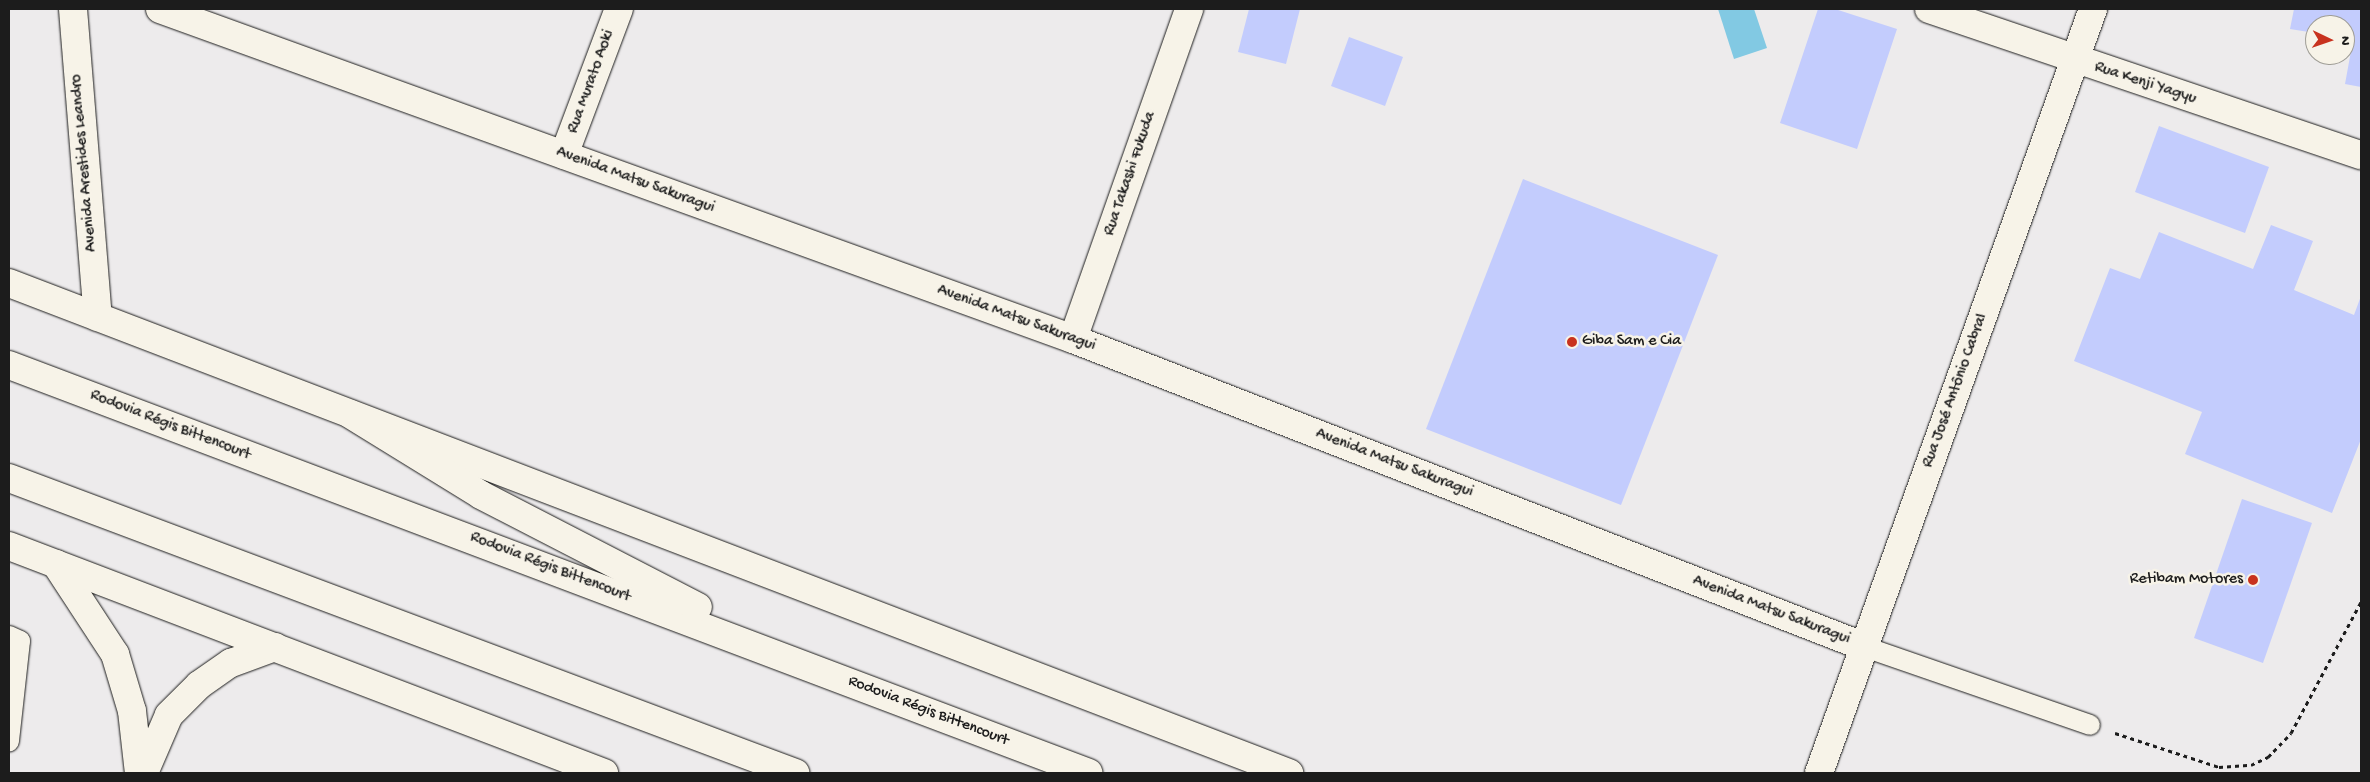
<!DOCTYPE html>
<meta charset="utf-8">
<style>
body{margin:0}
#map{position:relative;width:2370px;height:782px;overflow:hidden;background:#edebec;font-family:"Gochi Hand",sans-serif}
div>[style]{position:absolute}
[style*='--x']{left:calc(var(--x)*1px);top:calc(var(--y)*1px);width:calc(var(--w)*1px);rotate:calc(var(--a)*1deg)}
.water>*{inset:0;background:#82c9e3}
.building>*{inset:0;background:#c3ccfd}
.path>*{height:3px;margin-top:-1.5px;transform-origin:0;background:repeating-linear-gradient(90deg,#1c1c1c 0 4px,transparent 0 8px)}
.roads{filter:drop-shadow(0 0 1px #1c1c1c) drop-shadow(0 0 1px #1c1c1c)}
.service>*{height:20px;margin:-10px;padding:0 10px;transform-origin:10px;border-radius:10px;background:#f7f3e8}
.minor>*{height:28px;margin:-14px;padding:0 14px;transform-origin:14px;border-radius:14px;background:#f7f3e8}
.primary>*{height:28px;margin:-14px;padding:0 14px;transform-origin:14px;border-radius:14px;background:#f7f3e8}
.motorway>*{height:28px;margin:-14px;padding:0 14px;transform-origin:14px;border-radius:14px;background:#f7f3e8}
.dots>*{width:14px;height:14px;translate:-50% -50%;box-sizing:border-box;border:2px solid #f7f3e8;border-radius:50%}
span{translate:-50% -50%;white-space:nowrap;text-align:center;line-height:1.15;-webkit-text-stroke:5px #f7f3e8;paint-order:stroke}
.street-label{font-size:16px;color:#1c1c1c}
.poi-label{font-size:16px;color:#1c1c1c}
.left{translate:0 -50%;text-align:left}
.right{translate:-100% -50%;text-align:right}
.frame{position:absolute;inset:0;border:10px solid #1c1c1c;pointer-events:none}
.north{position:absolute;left:2305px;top:15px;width:50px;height:50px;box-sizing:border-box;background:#f7f3e8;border:1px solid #9f9d96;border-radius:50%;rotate:93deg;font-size:14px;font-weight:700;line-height:20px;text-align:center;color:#1c1c1c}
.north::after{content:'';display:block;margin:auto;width:18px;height:22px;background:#c8321e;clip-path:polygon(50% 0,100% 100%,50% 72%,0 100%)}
</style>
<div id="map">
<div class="water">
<i style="clip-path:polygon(1718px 9px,1754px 9px,1767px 48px,1734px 59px)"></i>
</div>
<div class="building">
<i style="clip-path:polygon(1249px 9px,1300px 9px,1286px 64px,1238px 52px)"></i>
<i style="clip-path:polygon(1818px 9px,1835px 9px,1897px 29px,1857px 149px,1780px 123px)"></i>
<i style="clip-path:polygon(2294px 9px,2361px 9px,2361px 87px,2345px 84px,2353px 40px,2345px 39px,2345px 25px,2315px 25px,2315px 33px,2290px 29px)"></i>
<i style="clip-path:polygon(1349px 37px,1403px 57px,1385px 106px,1331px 86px)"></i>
<i style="clip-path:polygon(2159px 126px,2269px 167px,2245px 233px,2135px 192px)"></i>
<i style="clip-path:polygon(1523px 179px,1718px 255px,1621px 505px,1426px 429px)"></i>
<i style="clip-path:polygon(2271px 225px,2313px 241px,2294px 290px,2354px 315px,2361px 296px,2361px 439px,2332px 513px,2185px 454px,2202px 412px,2074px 361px,2110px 268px,2140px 279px,2159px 232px,2253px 269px)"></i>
<i style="clip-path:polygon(2242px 499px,2312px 523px,2263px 663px,2194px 638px)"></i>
</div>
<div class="path">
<i style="--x:2115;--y:733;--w:109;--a:18.1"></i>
<i style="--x:2219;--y:767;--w:32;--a:-4"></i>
<i style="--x:2251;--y:765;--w:19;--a:-25"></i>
<i style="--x:2268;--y:757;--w:33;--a:-46"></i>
<i style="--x:2291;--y:733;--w:149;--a:-61.9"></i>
</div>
<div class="roads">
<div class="service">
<i style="--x:9;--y:636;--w:12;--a:24"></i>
<i style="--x:20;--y:641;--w:101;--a:96.3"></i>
<i style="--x:1865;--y:647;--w:238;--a:19.1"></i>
</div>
<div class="minor">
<i style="--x:73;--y:9;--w:309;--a:85.4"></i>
<i style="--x:160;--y:9;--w:971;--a:19.87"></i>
<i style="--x:1073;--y:339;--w:850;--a:21.25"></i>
<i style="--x:1929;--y:9;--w:456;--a:18.7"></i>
<i style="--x:564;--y:155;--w:156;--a:-69.4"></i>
<i style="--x:1073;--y:339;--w:350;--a:-70.6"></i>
<i style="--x:56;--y:564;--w:108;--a:56.8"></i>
<i style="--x:115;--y:654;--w:59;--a:73.4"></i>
<i style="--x:132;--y:711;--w:62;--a:83.6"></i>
<i style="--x:144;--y:773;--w:63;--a:-66.7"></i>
<i style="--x:169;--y:715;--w:42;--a:-45"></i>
<i style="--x:199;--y:685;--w:39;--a:-35"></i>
<i style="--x:231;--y:663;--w:47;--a:-20"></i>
<i style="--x:1819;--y:773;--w:812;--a:-70.27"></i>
</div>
<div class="primary">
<i style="--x:9;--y:283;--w:1371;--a:20.95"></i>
<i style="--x:9;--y:546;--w:637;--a:20.88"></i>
</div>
<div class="motorway">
<i style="--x:9;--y:365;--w:1154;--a:20.7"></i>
<i style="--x:350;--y:414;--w:154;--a:31.7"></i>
<i style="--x:481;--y:495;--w:244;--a:27.3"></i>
<i style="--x:9;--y:478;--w:840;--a:20.57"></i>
</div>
</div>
<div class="dots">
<i style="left:1572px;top:342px;background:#c8321e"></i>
<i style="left:2253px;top:580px;background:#c8321e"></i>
</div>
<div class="street-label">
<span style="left:592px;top:82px;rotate:-70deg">Rua Murato Aoki</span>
<span style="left:2145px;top:84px;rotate:18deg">Rua Kenji Yagyu</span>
<span style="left:85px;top:163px;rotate:-95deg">Avenida Arestides Leandro</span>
<span style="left:1131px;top:174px;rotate:-71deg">Rua Takashi Fukuda</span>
<span style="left:635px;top:181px;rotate:20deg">Avenida Matsu Sakuragui</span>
<span style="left:1016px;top:319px;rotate:20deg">Avenida Matsu Sakuragui</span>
<span style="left:1956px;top:391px;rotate:-70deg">Rua José Antônio Cabral</span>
<span style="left:170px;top:426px;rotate:21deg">Rodovia Régis Bittencourt</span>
<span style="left:1394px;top:464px;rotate:21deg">Avenida Matsu Sakuragui</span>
<span style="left:550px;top:568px;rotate:21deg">Rodovia Régis Bittencourt</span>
<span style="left:1771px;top:611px;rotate:21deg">Avenida Matsu Sakuragui</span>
<span style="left:928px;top:712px;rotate:21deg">Rodovia Régis Bittencourt</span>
</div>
<div class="poi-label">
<span class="left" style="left:1582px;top:342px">Giba Sam e Cia</span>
<span class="right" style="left:2243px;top:580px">Retibam Motores</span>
</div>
<div class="frame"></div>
<div class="north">N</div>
</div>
